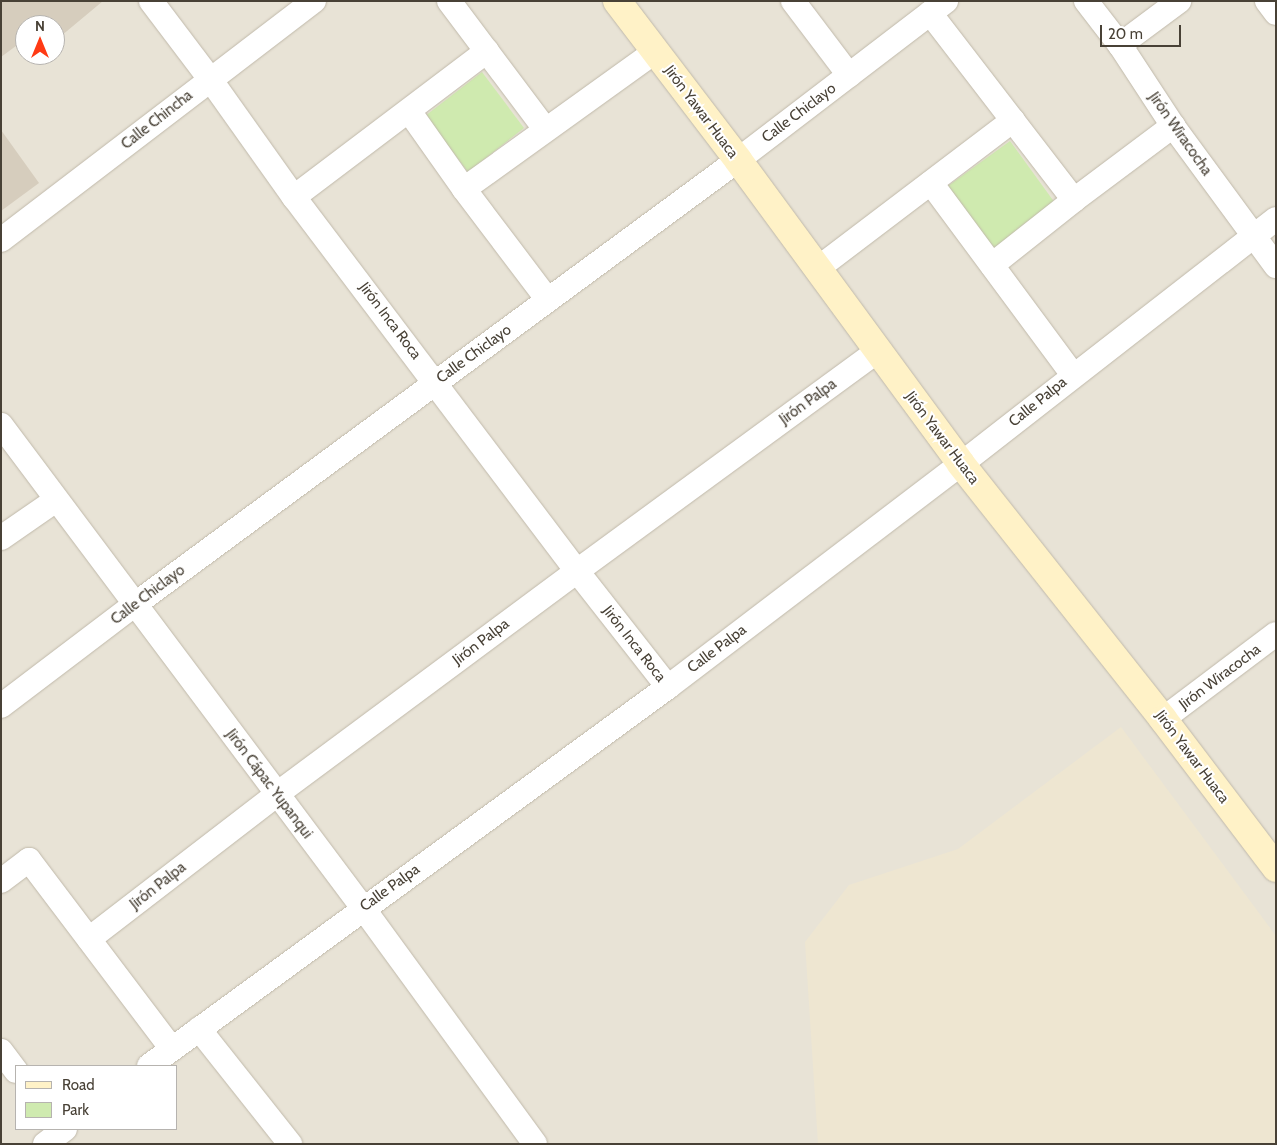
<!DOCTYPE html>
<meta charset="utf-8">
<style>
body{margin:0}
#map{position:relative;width:1277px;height:1145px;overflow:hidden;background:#f4f1e8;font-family:Cabin,sans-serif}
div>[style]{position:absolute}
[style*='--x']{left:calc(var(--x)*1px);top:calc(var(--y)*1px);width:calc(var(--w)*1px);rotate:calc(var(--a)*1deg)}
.residential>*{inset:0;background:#e8e3d6}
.education>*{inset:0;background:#eee6d1}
.green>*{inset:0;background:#cfeaaf}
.building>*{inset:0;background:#d6cdbd}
.roads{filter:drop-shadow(0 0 1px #c0b9aa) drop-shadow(0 0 1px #c0b9aa)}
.street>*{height:24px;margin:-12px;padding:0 12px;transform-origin:12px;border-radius:12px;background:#fff}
.secondary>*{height:28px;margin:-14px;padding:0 14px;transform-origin:14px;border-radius:14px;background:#fff2c7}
span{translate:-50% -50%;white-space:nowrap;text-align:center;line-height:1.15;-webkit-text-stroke:4px #fff;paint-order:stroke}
.street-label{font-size:15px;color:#484136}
.frame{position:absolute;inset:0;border:2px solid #484136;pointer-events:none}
.legend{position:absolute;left:15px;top:1065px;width:162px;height:65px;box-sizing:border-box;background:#fff;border:1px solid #b6b3af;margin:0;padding:6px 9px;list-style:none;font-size:15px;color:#484136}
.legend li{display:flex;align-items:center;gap:10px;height:25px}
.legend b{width:25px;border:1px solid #b6b3af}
.north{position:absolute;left:15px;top:15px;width:50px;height:50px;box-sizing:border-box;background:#fff;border:1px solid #b6b3af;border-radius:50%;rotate:0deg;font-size:14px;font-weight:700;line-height:20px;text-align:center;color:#484136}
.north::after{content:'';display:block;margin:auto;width:18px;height:22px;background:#ff3a14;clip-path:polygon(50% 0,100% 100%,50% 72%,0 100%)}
.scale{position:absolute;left:1100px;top:25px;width:81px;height:22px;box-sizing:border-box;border:2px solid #484136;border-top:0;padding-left:6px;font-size:15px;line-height:18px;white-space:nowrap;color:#484136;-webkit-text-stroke:4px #fff;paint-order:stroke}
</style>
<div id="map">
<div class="residential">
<i style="clip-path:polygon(evenodd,1px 1px,1276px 1px,1276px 1144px,1px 1144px,1px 1px,25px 25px,55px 25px,55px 55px,25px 55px,25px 25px,1px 1px,16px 1066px,176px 1066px,176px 1129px,16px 1129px,16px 1066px)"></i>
</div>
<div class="education">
<i style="clip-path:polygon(1121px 727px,1276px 936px,1276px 1144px,818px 1144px,805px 942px,849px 885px,958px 849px)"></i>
</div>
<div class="green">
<i style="clip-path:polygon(482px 72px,524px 128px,468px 172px,425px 116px)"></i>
<i style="clip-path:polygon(1010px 141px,1055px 203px,992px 250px,945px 188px)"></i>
</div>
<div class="building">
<i style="clip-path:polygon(1px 1px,103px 1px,55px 41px,55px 25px,25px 25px,25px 46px,20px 43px,1px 57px)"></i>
<i style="clip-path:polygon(1px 130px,39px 183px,1px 211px)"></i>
</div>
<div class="roads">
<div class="street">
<i style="--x:151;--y:1;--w:98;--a:52.9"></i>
<i style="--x:210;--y:79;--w:145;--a:54.6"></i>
<i style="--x:294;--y:197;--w:469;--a:52.9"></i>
<i style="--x:577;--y:571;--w:147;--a:51.9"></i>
<i style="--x:449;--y:1;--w:161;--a:53.1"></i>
<i style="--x:793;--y:1;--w:93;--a:52.9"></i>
<i style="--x:1086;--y:1;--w:56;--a:52.3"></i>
<i style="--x:1120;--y:45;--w:97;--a:56.8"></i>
<i style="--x:1173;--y:126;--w:174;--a:53.7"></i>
<i style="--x:1267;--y:1;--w:15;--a:53"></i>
<i style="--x:930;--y:13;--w:236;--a:52.4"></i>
<i style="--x:1120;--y:45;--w:74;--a:-36.7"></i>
<i style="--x:409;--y:111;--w:95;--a:54.8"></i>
<i style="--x:464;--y:189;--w:139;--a:52.9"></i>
<i style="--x:931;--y:183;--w:239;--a:53.5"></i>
<i style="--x:464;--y:189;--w:235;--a:-35.7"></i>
<i style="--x:294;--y:197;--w:242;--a:-37.1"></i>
<i style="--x:1;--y:240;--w:394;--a:-37.4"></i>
<i style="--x:992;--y:265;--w:105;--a:-38.4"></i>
<i style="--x:1074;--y:200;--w:124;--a:-36.8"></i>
<i style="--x:817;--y:269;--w:246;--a:-37.2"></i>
<i style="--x:1;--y:425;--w:604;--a:53.15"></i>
<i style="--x:363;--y:908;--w:292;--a:53.9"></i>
<i style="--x:1;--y:538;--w:67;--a:-34.6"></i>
<i style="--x:1;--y:706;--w:167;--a:-37.2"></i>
<i style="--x:134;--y:605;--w:750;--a:-36.38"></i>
<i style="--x:738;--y:160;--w:262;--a:-37.4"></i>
<i style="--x:1163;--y:719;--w:141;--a:-37"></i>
<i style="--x:1;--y:881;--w:35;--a:-37"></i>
<i style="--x:29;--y:860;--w:237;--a:52.9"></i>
<i style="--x:89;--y:939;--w:237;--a:-37.6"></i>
<i style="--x:277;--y:794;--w:374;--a:-36.6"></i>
<i style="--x:577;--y:571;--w:373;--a:-36.2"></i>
<i style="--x:199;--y:1029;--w:147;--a:51.6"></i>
<i style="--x:1;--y:1051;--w:25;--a:53"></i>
<i style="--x:149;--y:1066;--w:643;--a:-36.14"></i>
<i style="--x:668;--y:687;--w:368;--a:-37.3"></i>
<i style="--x:961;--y:464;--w:399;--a:-37.9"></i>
<i style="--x:45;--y:1144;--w:25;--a:-37"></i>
</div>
<div class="secondary">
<i style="--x:617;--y:1;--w:200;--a:52.7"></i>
<i style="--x:738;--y:160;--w:377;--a:53.7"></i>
<i style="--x:961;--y:464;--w:325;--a:51.6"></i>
<i style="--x:1163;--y:719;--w:187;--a:52.8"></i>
</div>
</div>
<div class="street-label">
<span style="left:701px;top:112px;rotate:53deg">Jirón Yawar Huaca</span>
<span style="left:799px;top:113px;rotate:-37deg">Calle Chiclayo</span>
<span style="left:157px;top:120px;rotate:-38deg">Calle Chincha</span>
<span style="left:1180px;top:134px;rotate:55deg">Jirón Wiracocha</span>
<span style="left:390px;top:321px;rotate:53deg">Jirón Inca Roca</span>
<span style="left:474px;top:354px;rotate:-36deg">Calle Chiclayo</span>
<span style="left:808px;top:402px;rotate:-36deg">Jirón Palpa</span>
<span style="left:1038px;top:402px;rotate:-39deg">Calle Palpa</span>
<span style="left:942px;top:438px;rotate:53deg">Jirón Yawar Huaca</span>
<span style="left:148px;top:595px;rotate:-37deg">Calle Chiclayo</span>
<span style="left:481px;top:642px;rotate:-37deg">Jirón Palpa</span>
<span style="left:634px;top:644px;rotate:52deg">Jirón Inca Roca</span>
<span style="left:717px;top:649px;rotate:-37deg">Calle Palpa</span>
<span style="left:1220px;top:677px;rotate:-37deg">Jirón Wiracocha</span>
<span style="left:1192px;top:757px;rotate:53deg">Jirón Yawar Huaca</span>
<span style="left:269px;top:784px;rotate:53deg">Jirón Cápac Yupanqui</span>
<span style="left:158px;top:886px;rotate:-38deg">Jirón Palpa</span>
<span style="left:390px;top:888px;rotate:-36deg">Calle Palpa</span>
</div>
<div class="frame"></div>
<ul class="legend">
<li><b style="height:6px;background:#fff2c7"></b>Road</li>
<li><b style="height:14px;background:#cfeaaf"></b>Park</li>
</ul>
<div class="north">N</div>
<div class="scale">20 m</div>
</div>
